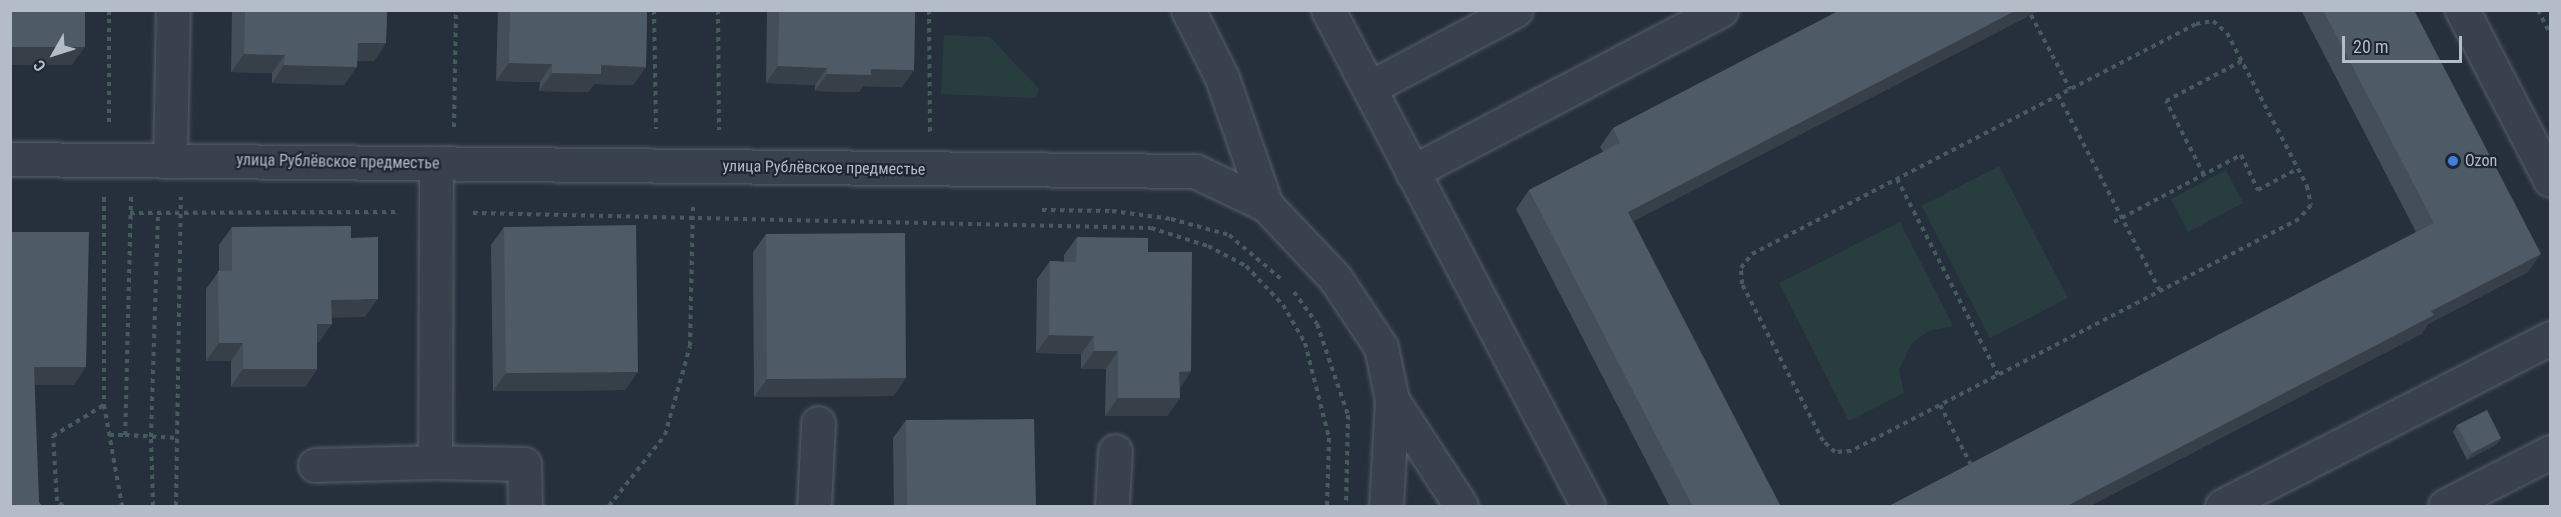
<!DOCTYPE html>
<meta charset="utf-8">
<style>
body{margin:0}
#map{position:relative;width:2561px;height:517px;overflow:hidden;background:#25303c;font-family:"Roboto Condensed",sans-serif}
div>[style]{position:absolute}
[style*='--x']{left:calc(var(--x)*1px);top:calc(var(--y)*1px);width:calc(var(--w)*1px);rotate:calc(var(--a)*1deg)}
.green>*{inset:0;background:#283e3e}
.path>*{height:4px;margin-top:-2px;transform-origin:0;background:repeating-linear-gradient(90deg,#475b5c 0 4.5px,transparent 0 9px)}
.roads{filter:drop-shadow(0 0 2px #57606a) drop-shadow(0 0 2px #57606a)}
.minor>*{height:33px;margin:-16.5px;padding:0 16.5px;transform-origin:16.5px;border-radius:16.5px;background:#39424c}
.wall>*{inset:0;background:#434e59}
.shaded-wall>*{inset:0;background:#374048}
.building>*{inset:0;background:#4e5b67}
.dots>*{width:16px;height:16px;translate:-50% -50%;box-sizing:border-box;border:3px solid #1e2731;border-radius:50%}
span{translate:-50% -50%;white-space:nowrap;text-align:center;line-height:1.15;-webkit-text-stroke:4.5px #1e2731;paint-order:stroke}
.poi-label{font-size:16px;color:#b4bdc7}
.left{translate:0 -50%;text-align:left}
.street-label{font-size:16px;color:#b4bdc7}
.frame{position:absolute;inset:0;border:12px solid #b4bdc7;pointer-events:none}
.north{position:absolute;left:24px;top:24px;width:60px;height:60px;-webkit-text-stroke:4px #1e2731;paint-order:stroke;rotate:231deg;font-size:16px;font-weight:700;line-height:24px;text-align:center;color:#b4bdc7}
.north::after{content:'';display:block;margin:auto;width:21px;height:27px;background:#b4bdc7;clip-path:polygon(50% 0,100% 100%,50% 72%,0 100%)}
.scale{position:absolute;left:2342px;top:36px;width:120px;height:27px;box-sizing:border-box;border:3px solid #b4bdc7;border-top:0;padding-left:8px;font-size:18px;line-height:21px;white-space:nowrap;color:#b4bdc7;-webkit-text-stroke:4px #1e2731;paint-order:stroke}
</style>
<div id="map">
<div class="green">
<i style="clip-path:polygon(944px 35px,990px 37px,1039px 89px,1036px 98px,941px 94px)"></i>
<i style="clip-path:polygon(1999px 166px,2068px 298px,1990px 338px,1922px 206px)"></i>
<i style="clip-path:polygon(2226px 170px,2243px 203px,2188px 232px,2171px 199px)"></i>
<i style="clip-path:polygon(1900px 222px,1953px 326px,1929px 331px,1912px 343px,1899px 370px,1904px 393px,1849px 421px,1779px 283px)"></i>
</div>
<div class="path">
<i style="--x:109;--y:10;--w:113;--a:90"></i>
<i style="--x:654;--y:10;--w:119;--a:89"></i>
<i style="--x:718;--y:10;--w:120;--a:89.5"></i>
<i style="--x:929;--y:10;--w:123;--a:89.5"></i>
<i style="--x:2538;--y:10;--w:27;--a:63"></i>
<i style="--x:2031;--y:15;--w:84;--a:62.2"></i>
<i style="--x:2213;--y:21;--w:18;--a:41"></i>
<i style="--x:2227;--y:33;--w:173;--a:62.4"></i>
<i style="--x:2307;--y:186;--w:19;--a:78"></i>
<i style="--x:2311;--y:205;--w:18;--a:131"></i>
<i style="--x:2299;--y:219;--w:505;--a:152.62"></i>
<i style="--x:1851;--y:451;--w:16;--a:176"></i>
<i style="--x:1835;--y:452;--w:16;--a:-137"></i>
<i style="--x:1823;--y:441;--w:177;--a:-117.3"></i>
<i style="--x:1742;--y:284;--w:16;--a:-94"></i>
<i style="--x:1741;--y:268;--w:18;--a:-52"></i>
<i style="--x:1752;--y:254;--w:500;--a:-27.38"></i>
<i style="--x:2196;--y:24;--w:17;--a:-10"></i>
<i style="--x:2058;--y:95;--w:221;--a:62.5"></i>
<i style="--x:454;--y:127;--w:117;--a:-89"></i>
<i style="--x:2204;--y:175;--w:83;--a:-117.2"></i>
<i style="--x:2166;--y:101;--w:86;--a:-27.8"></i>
<i style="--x:1897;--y:179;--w:220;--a:62.7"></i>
<i style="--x:104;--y:197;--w:208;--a:90"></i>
<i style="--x:104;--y:405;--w:103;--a:79.9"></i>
<i style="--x:131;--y:197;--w:238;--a:91.4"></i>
<i style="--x:125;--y:435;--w:53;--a:3.2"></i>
<i style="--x:1042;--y:210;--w:70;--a:0.8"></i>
<i style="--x:1112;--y:211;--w:60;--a:7.7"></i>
<i style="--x:1171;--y:219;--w:60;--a:15.4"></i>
<i style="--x:1229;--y:235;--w:67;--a:40.1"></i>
<i style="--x:130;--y:213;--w:270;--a:-0.2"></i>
<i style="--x:473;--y:213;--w:678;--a:1.27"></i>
<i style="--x:1151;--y:228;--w:60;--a:17.5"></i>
<i style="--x:1208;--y:246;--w:43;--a:27.8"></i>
<i style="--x:1246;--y:266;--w:54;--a:46.5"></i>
<i style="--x:1283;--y:305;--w:44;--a:59.9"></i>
<i style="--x:1305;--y:343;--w:98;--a:75.8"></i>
<i style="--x:1329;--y:438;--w:68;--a:91.7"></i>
<i style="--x:2114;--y:222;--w:144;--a:-27.8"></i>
<i style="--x:2241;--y:155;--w:39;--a:64"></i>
<i style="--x:2258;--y:190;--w:44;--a:-28.3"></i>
<i style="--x:1294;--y:292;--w:39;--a:54"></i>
<i style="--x:1317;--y:324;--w:96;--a:71.2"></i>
<i style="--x:1348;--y:415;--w:91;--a:91.3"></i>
<i style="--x:1940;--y:405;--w:70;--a:62.7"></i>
<i style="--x:109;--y:435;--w:16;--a:0"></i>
<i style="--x:63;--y:506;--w:8;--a:-140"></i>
<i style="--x:57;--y:501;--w:65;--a:-93.5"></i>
<i style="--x:53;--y:436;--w:60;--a:-31.3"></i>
<i style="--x:153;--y:506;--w:69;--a:-91.7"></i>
<i style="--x:151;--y:437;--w:224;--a:-88.2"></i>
<i style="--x:176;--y:506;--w:309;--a:-89.1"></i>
<i style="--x:609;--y:506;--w:90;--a:-51.7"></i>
<i style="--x:665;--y:435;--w:92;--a:-74.3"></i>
<i style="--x:690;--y:346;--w:142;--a:-88.8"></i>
</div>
<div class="roads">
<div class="minor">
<i style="--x:1188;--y:10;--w:76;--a:63.4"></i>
<i style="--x:1222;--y:78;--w:134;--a:70.9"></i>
<i style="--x:1328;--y:10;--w:560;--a:62.34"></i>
<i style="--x:2462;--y:10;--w:191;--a:62.6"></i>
<i style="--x:1369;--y:88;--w:166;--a:-28"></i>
<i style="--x:10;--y:159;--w:1185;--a:0.58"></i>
<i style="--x:1195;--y:171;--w:79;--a:25.6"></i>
<i style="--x:1266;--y:205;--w:100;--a:46.6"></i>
<i style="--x:1335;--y:278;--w:83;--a:56.3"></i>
<i style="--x:1381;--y:347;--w:54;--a:78.3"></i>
<i style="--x:1392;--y:400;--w:126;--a:56.9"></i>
<i style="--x:170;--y:160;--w:150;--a:-88.9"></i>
<i style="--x:1412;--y:172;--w:349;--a:-27.7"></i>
<i style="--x:435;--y:462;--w:89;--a:1.3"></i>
<i style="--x:524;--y:464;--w:42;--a:88.6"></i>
<i style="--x:315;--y:465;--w:120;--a:-1.4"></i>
<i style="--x:435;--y:462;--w:299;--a:-89.8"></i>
<i style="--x:814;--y:506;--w:83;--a:-87.2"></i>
<i style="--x:1112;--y:506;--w:55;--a:-86.9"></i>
<i style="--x:1386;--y:506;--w:106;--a:-86.8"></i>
<i style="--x:2222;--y:506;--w:369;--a:-27.1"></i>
<i style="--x:2445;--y:506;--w:118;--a:-27.2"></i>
</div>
</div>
<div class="wall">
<i style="clip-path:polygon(232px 10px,387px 10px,386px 43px,374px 61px,357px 61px,344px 85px,272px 83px,272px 73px,231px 72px)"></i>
<i style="clip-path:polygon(498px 10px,647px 10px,646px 67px,633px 85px,594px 84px,588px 92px,539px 91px,540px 82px,496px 81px)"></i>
<i style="clip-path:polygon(767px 10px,915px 10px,914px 70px,902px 87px,863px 86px,859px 92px,815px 91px,815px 85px,766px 83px)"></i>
<i style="clip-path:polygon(2040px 10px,1633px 221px,1781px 507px,1670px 507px,1516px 209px,1529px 190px,1603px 152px,1600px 147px,1613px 128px)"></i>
<i style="clip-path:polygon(2301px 10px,2414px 10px,2528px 272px,2428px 324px,2421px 334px,2088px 507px,1887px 507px,2416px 232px)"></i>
<i style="clip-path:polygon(232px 227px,351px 238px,365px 317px,332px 317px,319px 342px,317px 342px,317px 369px,305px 387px,231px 387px,231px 361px,206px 361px,206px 289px,219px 271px,219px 245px)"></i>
<i style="clip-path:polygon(504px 227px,625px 390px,493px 391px,491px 245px)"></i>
<i style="clip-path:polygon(766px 234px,894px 396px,754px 397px,753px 252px)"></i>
<i style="clip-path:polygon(1077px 237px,1148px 252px,1191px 371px,1180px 388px,1180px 398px,1167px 416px,1105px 416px,1106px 369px,1081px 369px,1081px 354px,1036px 353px,1037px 279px,1050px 261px,1064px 262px,1064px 255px)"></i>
<i style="clip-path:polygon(906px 420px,1036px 507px,894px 507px,893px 438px)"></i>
<i style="clip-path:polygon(2457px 425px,2501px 438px,2497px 444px,2467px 460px,2453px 432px)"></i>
</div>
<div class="shaded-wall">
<i style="clip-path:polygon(2017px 10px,2040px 10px,1615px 231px,1628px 212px)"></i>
<i style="clip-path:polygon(358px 43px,386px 43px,374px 61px,345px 61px)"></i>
<i style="clip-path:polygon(10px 47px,85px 47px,72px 65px,10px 65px)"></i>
<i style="clip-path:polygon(244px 54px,285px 55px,272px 73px,231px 72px)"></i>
<i style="clip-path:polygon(509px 63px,552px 64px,540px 82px,496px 81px)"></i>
<i style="clip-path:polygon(284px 65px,357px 67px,344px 85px,272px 83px)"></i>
<i style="clip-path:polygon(601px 65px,646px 67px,633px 85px,594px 84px,588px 92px,539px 91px,552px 73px)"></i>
<i style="clip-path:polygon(778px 66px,827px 68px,815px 85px,766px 83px)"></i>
<i style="clip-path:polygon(871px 69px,914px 70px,902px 87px,863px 86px,859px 92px,815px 91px,827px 74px)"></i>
<i style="clip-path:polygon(2541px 254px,2528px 272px,2428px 324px,2421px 334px,2088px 507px,2065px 507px,2431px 311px)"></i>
<i style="clip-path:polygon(378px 299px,365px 317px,319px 318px,331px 300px)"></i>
<i style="clip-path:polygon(317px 324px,332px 324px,319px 342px,304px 342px)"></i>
<i style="clip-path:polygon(1049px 335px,1094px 336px,1081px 354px,1036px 353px)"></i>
<i style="clip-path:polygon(219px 343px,243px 343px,231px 361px,206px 361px)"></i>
<i style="clip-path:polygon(1094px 351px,1118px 351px,1106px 369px,1081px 369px)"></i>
<i style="clip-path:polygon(34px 367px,86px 367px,74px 385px,22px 385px)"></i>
<i style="clip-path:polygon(243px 369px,317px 369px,305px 387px,231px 387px)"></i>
<i style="clip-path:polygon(1191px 371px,1179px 390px,1179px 372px)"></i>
<i style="clip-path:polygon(638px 372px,625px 390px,493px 391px,506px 373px)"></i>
<i style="clip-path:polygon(906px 378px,894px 396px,754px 397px,767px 379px)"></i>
<i style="clip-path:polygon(1118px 398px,1180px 398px,1167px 416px,1105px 416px)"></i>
<i style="clip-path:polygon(2501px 438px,2497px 444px,2467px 460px,2472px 453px)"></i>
</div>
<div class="building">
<i style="clip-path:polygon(10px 10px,85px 10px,85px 47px,10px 47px)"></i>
<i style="clip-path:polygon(245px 10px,387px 10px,386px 43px,358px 43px,357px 67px,284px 65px,285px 55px,244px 54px)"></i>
<i style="clip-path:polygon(510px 10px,647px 10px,646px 67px,601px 65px,601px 74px,552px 73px,552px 64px,509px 63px)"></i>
<i style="clip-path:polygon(779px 10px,915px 10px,914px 70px,871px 69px,871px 75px,827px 74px,827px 68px,778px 66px)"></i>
<i style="clip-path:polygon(1840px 10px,2017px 10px,1628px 212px,1781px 507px,1693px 507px,1529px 190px,1620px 143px,1613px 128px)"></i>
<i style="clip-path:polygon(2323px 10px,2414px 10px,2541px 254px,2431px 311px,2434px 315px,2065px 507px,1887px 507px,2434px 223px)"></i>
<i style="clip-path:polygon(636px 225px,638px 372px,506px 373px,504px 227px)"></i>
<i style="clip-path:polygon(351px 226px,351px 238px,378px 237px,378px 299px,331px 300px,332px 324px,317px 324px,317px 369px,243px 369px,243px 343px,219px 343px,218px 271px,232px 271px,232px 227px)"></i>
<i style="clip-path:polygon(10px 232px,89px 232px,86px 367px,34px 367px,39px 502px,43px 507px,10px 507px)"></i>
<i style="clip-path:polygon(905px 233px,906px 378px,767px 379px,766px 234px)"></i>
<i style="clip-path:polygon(1077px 237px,1148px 238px,1148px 252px,1192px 252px,1191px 371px,1179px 372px,1180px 398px,1118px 398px,1118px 351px,1094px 351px,1094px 336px,1049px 335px,1050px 261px,1076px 262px)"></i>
<i style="clip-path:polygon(2487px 410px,2501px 438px,2472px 453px,2457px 425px)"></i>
<i style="clip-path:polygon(1034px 419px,1036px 507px,907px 507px,906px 420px)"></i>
</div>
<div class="dots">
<i style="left:2453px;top:161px;background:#3f7fe0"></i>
</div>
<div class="poi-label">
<span class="left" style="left:2465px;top:161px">Ozon</span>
</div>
<div class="street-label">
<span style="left:338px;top:162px;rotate:1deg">улица Рублёвское предместье</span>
<span style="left:824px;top:168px;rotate:1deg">улица Рублёвское предместье</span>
</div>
<div class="frame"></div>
<div class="north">С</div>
<div class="scale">20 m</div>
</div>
